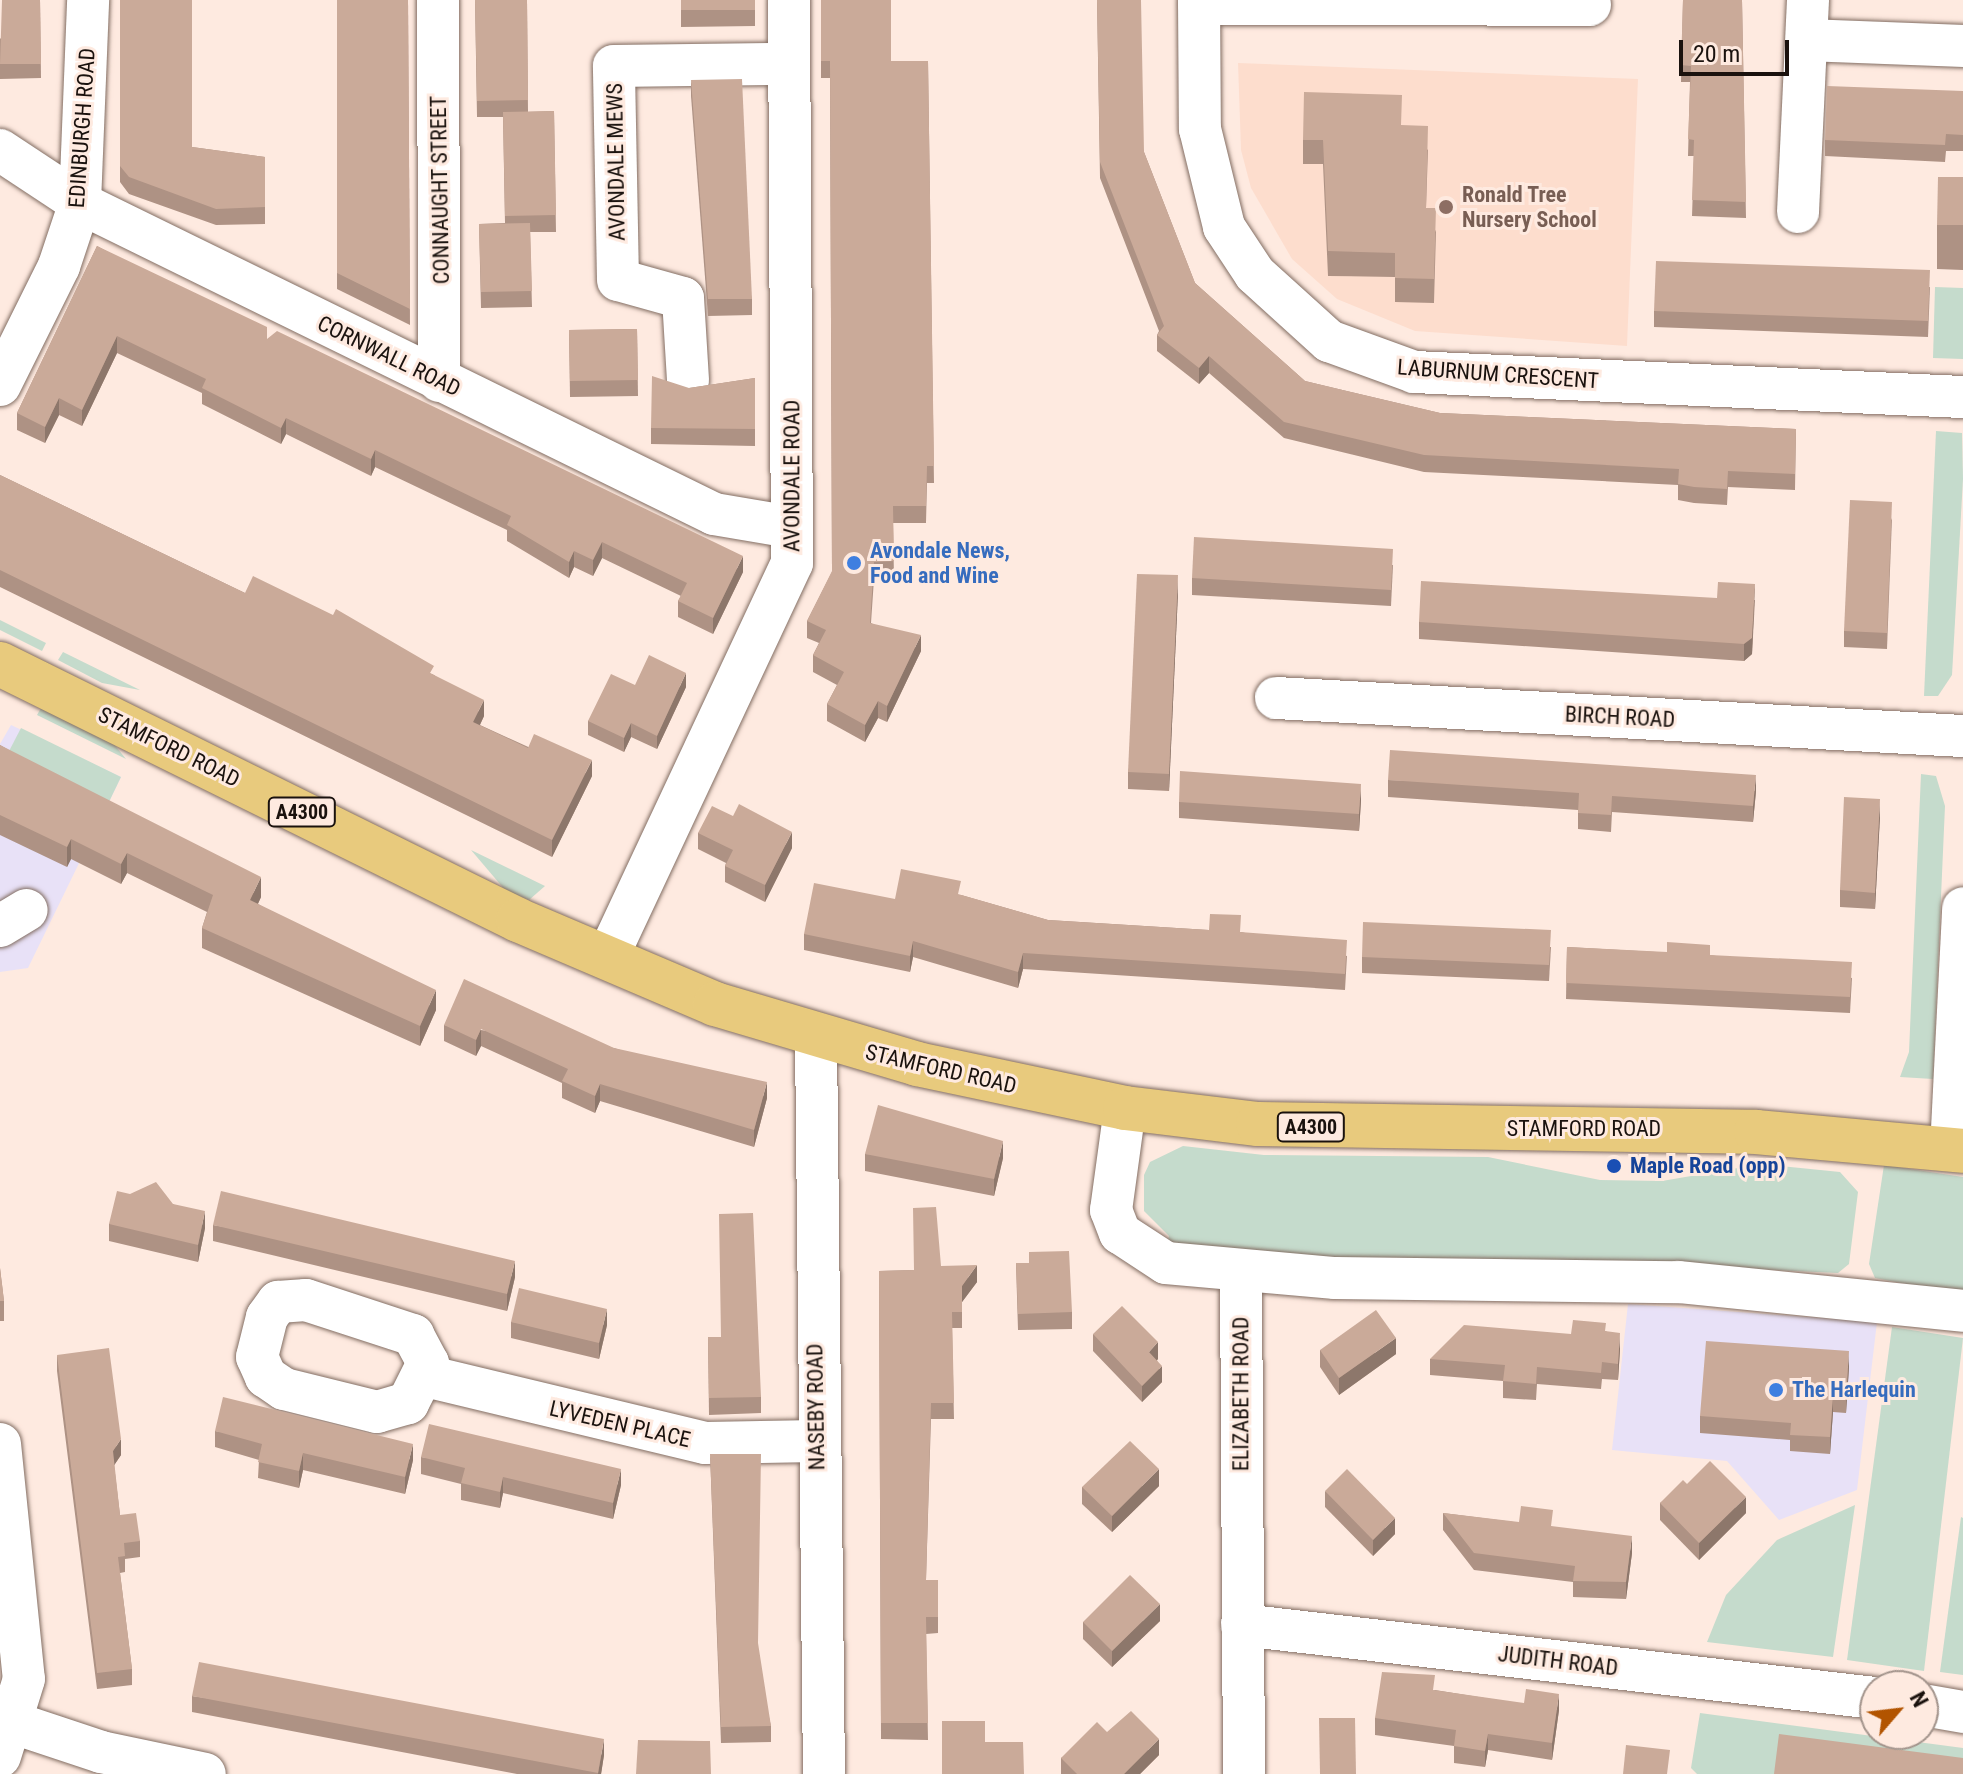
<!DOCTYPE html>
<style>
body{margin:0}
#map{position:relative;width:1963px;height:1774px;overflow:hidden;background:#feeae0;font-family:"Roboto Condensed",sans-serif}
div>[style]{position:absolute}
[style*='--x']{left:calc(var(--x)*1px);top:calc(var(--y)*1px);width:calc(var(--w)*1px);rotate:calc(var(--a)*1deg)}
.commercial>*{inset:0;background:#e8e1f7}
.built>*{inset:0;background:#fdddcd}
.green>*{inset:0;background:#c5dbcc}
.roads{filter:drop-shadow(0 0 2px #826d62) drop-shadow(0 0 2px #826d62)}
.minor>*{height:42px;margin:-21px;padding:0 21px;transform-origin:21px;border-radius:21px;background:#fff}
.major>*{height:44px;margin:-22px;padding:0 22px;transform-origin:22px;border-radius:22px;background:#e8ca7d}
.wall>*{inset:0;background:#ae9284}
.shaded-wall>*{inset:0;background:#8d776b}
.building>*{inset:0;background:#caaa99}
.dots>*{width:22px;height:22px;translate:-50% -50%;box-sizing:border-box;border:4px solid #feeae0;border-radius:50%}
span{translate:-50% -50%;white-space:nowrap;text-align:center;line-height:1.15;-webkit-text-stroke:6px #feeae0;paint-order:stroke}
.shield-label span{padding:2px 6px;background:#feeae0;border:2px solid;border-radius:6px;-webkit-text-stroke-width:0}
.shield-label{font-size:20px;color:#1a120e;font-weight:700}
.street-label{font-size:22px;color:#1a120e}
.education-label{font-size:22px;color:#785e54;font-weight:700}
.left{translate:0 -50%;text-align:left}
.shop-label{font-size:22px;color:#366cbe;font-weight:700}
.transit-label{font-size:22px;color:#164399;font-weight:700}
.north{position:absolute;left:1859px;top:1670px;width:80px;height:80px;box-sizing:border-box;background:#feeae0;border:2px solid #a3948c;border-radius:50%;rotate:62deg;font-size:22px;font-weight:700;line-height:32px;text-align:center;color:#1a120e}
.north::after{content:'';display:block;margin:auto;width:28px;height:36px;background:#b25400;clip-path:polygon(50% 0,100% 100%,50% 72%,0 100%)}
.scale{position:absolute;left:1679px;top:40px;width:110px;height:36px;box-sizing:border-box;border:4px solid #1a120e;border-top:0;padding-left:10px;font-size:24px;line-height:28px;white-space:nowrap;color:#1a120e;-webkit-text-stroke:6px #feeae0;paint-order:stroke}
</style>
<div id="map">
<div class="commercial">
<i style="clip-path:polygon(11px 725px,121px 777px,28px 968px,0 972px,0 744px)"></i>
<i style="clip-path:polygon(1628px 1304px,1877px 1322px,1857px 1490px,1779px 1520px,1727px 1461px,1612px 1450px)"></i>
</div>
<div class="built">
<i style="clip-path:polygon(1238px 63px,1638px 79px,1627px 346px,1415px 331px,1337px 299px,1292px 259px,1251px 188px,1241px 150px)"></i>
</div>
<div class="green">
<i style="clip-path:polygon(1935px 287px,1963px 288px,1963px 359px,1933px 358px)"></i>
<i style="clip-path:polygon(1936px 431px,1962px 433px,1963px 479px,1952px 675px,1938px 696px,1924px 696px)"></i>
<i style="clip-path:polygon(0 620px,46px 643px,42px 651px,0 630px)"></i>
<i style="clip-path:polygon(63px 652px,140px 690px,102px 683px,58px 660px)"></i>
<i style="clip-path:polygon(41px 708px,113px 743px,126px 759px,37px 715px)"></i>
<i style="clip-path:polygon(21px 728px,121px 777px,108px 804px,7px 755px)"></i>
<i style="clip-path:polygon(1921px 774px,1936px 776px,1945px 806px,1933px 1079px,1900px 1077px,1909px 1052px)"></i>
<i style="clip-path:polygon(471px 850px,545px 886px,529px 900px,505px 890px)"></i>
<i style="clip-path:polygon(1183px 1146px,1264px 1155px,1488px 1157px,1600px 1180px,1662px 1181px,1761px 1164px,1840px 1172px,1858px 1192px,1849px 1264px,1838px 1273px,1574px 1261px,1354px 1264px,1167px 1244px,1169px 1236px,1144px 1211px,1144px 1175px,1150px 1162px)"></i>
<i style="clip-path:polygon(1884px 1165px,1963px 1177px,1963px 1295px,1875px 1278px,1869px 1264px)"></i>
<i style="clip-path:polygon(1892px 1327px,1963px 1338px,1924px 1671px,1847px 1660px)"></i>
<i style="clip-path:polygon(1855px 1505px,1833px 1657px,1707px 1642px,1726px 1595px,1777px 1540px)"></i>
<i style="clip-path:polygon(1961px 1517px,1963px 1518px,1963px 1675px,1940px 1672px)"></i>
<i style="clip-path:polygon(1700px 1713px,1963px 1748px,1963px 1774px,1697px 1774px,1691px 1768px)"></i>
</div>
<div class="roads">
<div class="minor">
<i style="--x:438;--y:0;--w:381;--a:89.8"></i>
<i style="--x:1199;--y:0;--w:129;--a:89.6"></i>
<i style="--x:1200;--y:129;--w:101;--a:76.2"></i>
<i style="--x:1224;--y:227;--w:56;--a:56.6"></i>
<i style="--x:1255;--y:274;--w:100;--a:42.2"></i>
<i style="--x:1329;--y:341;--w:90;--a:20"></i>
<i style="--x:1414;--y:372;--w:550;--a:2.61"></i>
<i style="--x:1199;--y:4;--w:391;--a:0.1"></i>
<i style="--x:1807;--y:40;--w:156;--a:2.2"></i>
<i style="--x:0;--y:150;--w:96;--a:33.5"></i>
<i style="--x:80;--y:203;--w:706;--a:26.13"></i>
<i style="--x:714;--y:514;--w:78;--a:9.6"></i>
<i style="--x:1798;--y:212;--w:212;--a:-87.3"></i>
<i style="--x:688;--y:380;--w:82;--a:-93.5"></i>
<i style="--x:683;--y:298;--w:67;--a:-164.5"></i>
<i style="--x:618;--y:280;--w:214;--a:-91.1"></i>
<i style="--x:614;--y:66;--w:175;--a:-0.7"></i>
<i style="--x:0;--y:385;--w:133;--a:-63.6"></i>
<i style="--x:59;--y:266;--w:66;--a:-71.6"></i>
<i style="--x:80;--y:203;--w:203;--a:-87.7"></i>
<i style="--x:1276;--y:698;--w:688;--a:3.17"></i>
<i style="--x:0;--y:926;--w:31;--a:-31"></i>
<i style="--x:607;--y:958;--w:436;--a:-64.9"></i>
<i style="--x:792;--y:563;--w:563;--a:-90.31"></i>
<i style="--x:816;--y:1039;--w:735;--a:89.38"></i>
<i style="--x:1125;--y:1108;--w:103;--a:97.8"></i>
<i style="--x:1111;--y:1210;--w:25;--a:69"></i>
<i style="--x:1120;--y:1233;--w:55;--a:33.1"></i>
<i style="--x:1166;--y:1263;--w:170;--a:5.1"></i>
<i style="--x:1335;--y:1278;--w:344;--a:0.7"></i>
<i style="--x:1679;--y:1282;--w:285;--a:5.8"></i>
<i style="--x:1951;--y:1149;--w:241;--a:-87.1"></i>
<i style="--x:1241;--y:1273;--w:501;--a:89.66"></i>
<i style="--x:306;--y:1300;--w:113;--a:18.1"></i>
<i style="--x:413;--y:1335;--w:32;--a:62"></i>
<i style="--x:428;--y:1363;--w:45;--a:116.6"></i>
<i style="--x:408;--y:1403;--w:32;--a:164"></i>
<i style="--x:377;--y:1412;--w:96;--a:-166.1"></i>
<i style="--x:284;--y:1389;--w:22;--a:-146"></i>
<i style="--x:266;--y:1377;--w:22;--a:-114"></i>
<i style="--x:257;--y:1357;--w:41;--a:-76"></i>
<i style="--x:267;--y:1317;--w:19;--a:-54"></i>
<i style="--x:278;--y:1302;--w:28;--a:-4"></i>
<i style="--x:426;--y:1376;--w:287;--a:13.5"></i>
<i style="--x:705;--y:1443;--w:112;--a:-1"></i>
<i style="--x:0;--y:1444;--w:236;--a:84.2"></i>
<i style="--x:24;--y:1679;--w:81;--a:107.3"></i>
<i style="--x:1242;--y:1625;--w:637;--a:6.58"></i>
<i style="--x:1923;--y:1705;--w:41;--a:9.9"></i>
<i style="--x:14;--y:1723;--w:92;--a:18.4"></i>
<i style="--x:101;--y:1752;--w:106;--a:11.9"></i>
</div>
<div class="major">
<i style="--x:0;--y:664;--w:578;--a:26.3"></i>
<i style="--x:518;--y:920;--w:214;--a:23.1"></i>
<i style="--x:715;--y:1004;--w:211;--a:16.5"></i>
<i style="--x:917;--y:1064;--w:213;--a:11.9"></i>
<i style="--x:1125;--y:1108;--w:134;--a:6.9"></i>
<i style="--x:1258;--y:1124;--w:498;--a:0.9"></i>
<i style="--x:1756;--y:1132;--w:208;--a:5.2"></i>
</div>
</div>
<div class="wall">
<i style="clip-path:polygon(40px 0,41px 78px,0 79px,0 39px)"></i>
<i style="clip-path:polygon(120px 0,192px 147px,265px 157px,265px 224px,216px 225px,129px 194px,120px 182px)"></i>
<i style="clip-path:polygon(337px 0,408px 0,410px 325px,337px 289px)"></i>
<i style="clip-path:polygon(475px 0,527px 0,528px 112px,554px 111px,556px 232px,530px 232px,532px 307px,481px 308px,479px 224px,505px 223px,503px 117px,477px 117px)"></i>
<i style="clip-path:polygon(681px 0,755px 0,755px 26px,681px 27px)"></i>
<i style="clip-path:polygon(821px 0,891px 61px,928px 61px,934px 483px,927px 483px,926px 523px,893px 523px,894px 578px,874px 579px,871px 623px,921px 651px,887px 722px,878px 718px,865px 742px,827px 721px,827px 704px,837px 685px,813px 672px,813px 655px,819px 643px,807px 638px,807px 621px,832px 572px,830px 78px,821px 78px)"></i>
<i style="clip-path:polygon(1097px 0,1144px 152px,1195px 283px,1305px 381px,1440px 413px,1796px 429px,1795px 490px,1728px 487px,1727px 505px,1694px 503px,1678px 500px,1678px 485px,1424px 472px,1284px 438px,1209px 373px,1199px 384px,1157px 351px,1157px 335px,1159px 331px,1100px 178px)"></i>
<i style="clip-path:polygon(1683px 0,1742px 0,1746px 218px,1692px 216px,1694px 156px,1688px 156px,1690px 82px,1681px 82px)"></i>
<i style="clip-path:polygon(691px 80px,752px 299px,752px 315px,708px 316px,691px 96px)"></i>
<i style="clip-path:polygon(1963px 91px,1963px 151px,1946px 151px,1945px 162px,1825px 156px,1825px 140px)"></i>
<i style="clip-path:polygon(1401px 125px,1428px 150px,1426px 208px,1436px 232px,1434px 303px,1395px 302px,1395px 277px,1328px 276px,1323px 164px,1303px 164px,1303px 140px)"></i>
<i style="clip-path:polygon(1963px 177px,1963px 270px,1937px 269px,1937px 225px)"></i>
<i style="clip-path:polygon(97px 246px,267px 339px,743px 572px,713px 634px,678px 617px,678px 601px,681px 596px,602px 558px,593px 576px,574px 567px,569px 578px,507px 541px,507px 530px,375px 467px,371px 476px,286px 434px,281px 444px,202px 404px,202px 393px,117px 353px,82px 426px,59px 415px,45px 443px,17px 430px,17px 413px)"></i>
<i style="clip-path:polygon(1930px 287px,1928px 337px,1654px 327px,1654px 311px)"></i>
<i style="clip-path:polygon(637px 329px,638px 396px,570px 397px,569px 330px)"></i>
<i style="clip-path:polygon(755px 378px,755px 446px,651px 444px,651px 428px,689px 388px)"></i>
<i style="clip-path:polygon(0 475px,245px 593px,434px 675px,484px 716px,480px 725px,592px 776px,552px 857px,0 587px)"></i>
<i style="clip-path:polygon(1892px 518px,1887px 649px,1844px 647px,1844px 631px)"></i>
<i style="clip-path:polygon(1393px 565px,1391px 606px,1192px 595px,1192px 578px)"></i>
<i style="clip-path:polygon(1178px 592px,1169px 791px,1128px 789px,1128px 772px)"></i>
<i style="clip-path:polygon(1755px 600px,1752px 654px,1744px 661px,1419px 639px,1419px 622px)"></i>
<i style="clip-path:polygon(635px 685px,686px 687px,657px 749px,631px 737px,624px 752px,588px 735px,588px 721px)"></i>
<i style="clip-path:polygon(0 745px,261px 897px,258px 904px,436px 1010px,420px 1046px,202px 948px,202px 928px,207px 912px,127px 873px,121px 884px,71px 859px,67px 867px,0 835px)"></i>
<i style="clip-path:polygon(1388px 780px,1756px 791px,1753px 822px,1612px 812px,1611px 832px,1578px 829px,1578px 810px,1388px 797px)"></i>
<i style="clip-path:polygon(1361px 800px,1359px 831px,1179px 818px,1179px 802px)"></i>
<i style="clip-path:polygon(733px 816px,792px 848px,765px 902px,725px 882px,725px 866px,726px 863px,698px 849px,698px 833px)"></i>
<i style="clip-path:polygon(1880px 816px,1875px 909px,1840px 907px,1840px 890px)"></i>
<i style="clip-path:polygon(961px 895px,1048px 920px,1241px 932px,1347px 956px,1345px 990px,1023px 969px,1018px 988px,913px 957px,910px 972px,804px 950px,804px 934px,895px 899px)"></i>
<i style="clip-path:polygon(1551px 947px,1549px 981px,1362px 973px,1362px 957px)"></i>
<i style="clip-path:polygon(1567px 947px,1710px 955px,1852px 978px,1850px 1013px,1566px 999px)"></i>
<i style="clip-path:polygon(444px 1025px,614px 1048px,767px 1098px,754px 1147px,600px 1101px,595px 1113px,562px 1098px,562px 1083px,481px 1046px,476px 1056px,444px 1041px)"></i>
<i style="clip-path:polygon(865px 1154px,1003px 1158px,994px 1196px,865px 1171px)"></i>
<i style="clip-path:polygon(173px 1204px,205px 1228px,198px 1262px,109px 1241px,109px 1224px)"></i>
<i style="clip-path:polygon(213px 1225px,515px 1277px,507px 1311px,213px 1241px)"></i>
<i style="clip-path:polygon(1016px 1263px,1072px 1312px,1072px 1329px,1018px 1330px)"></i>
<i style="clip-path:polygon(941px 1266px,977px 1282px,962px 1302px,962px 1328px,952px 1328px,954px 1419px,931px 1419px,926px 1580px,938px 1580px,938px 1633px,926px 1634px,928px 1740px,881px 1739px,879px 1271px,914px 1270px)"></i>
<i style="clip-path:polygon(0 1268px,4px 1301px,4px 1321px,0 1321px)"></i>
<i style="clip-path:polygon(511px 1322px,607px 1325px,599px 1359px,511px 1338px)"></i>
<i style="clip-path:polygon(1606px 1331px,1620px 1349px,1618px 1380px,1602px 1379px,1601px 1389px,1537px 1384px,1536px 1400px,1503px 1398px,1503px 1381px,1430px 1375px,1430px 1359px,1571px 1334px)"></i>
<i style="clip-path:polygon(1093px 1334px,1158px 1359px,1157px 1360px,1162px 1382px,1142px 1402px,1093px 1351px)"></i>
<i style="clip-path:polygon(708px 1337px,720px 1337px,761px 1397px,761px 1413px,709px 1415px)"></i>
<i style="clip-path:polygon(1320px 1350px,1396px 1354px,1339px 1395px,1320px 1367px)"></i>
<i style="clip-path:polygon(57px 1355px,121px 1455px,114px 1465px,120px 1515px,140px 1541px,140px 1557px,125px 1559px,125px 1572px,120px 1573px,132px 1669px,132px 1685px,97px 1689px,57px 1371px)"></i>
<i style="clip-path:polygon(1849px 1367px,1846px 1413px,1833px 1412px,1830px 1454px,1790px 1451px,1790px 1440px,1700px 1433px,1700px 1416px)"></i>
<i style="clip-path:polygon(215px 1431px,413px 1460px,405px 1494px,303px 1470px,299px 1488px,258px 1478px,259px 1460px,215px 1447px)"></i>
<i style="clip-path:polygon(710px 1454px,771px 1726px,771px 1742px,721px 1743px)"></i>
<i style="clip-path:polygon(421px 1457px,621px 1485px,613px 1519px,503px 1493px,500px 1508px,461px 1500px,461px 1484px,421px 1474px)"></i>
<i style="clip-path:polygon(1687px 1484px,1746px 1513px,1699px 1560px,1660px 1520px,1660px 1503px)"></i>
<i style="clip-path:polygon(1159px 1486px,1112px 1532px,1082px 1504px,1082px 1487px)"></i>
<i style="clip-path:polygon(1325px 1491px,1395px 1534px,1373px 1556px,1325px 1507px)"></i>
<i style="clip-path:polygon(1443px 1513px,1553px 1527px,1632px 1553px,1626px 1599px,1573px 1597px,1573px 1582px,1474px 1570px,1443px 1530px)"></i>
<i style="clip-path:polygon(1160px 1621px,1112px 1667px,1083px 1639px,1083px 1622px)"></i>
<i style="clip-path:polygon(1435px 1690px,1559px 1710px,1552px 1760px,1488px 1750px,1485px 1767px,1454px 1763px,1454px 1746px,1375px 1735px,1375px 1718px)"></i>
<i style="clip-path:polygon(192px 1696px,604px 1755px,601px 1774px,517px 1774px,192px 1712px)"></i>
<i style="clip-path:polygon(1107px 1732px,1159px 1755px,1140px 1774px,1061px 1774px,1061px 1758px)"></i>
</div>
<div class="shaded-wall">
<i style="clip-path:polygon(117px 336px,117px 353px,82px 426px,82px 410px)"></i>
<i style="clip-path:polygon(1209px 356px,1209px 373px,1199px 384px,1199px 368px)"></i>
<i style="clip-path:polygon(59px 398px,59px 415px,45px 443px,45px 427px)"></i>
<i style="clip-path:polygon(286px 418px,286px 434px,281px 444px,281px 428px)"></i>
<i style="clip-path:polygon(375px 450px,375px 467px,371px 476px,371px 459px)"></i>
<i style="clip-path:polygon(602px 542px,602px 558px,593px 576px,593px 560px)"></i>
<i style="clip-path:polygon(574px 551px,574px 567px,569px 578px,569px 562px)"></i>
<i style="clip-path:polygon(743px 556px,743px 572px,713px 634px,713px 618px)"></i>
<i style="clip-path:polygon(1178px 575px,1178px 592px,1169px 791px,1169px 774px)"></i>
<i style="clip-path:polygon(1755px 584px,1752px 654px,1744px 661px,1744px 644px)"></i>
<i style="clip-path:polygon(921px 635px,921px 651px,887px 722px,887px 706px)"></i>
<i style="clip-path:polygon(686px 673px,686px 687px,657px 749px,657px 736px)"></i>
<i style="clip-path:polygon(484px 700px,484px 716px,473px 739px,473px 722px)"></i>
<i style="clip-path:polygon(878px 701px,878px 718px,865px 742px,865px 725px)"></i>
<i style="clip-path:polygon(631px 723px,631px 737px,624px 752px,624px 738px)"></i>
<i style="clip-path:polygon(592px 760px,592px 776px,552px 857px,552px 840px)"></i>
<i style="clip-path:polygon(1756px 775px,1756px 791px,1753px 822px,1753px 806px)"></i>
<i style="clip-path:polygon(1361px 784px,1361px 800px,1359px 831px,1359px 814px)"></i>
<i style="clip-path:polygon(1880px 799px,1880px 816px,1875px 909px,1875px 893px)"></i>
<i style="clip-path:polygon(792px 832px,792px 848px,765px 902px,765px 885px)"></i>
<i style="clip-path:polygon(71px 839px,71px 859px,67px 867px,67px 847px)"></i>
<i style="clip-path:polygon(127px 853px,127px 873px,121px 884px,121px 864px)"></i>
<i style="clip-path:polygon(261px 877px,261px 897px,250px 920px,250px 900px)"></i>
<i style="clip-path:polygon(913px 941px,913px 957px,910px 972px,910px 956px)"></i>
<i style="clip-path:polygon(1023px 953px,1023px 969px,1018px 988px,1018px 972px)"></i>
<i style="clip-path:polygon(436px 990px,436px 1010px,420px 1046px,420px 1026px)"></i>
<i style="clip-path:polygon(481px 1029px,481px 1046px,476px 1056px,476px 1040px)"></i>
<i style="clip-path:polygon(767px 1082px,767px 1098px,754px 1147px,754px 1130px)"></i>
<i style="clip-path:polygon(600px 1084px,600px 1101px,595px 1113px,595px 1096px)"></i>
<i style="clip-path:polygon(1003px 1141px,1003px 1158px,994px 1196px,994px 1179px)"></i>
<i style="clip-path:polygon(205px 1211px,205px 1228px,198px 1262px,198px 1245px)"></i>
<i style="clip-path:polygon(515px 1261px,515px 1277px,507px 1311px,507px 1294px)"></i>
<i style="clip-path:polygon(977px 1265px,977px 1282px,962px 1302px,962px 1286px)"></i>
<i style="clip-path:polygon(607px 1309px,607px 1325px,599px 1359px,599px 1343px)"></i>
<i style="clip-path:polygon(1620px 1333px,1620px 1349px,1618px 1380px,1618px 1364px)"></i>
<i style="clip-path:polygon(1396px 1338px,1396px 1354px,1339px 1395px,1339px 1378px)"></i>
<i style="clip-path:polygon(1158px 1342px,1158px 1359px,1149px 1368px,1149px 1352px)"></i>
<i style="clip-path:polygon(1849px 1351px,1849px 1367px,1846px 1413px,1846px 1397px)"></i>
<i style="clip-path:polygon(1162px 1366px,1162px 1382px,1142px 1402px,1142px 1386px)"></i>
<i style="clip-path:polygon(1833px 1396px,1833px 1412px,1830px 1454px,1830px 1437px)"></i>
<i style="clip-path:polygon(121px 1439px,121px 1455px,113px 1467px,113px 1451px)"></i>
<i style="clip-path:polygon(413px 1444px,413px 1460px,405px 1494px,405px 1477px)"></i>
<i style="clip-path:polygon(303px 1453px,303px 1470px,299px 1488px,299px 1471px)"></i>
<i style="clip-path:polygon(621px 1469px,621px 1485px,613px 1519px,613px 1503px)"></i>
<i style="clip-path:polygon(1159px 1469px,1159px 1486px,1112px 1532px,1112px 1516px)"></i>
<i style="clip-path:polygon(503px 1477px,503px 1493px,500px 1508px,500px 1492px)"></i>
<i style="clip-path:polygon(1746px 1497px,1746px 1513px,1699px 1560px,1699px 1543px)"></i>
<i style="clip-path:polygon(1395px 1518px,1395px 1534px,1373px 1556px,1373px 1540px)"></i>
<i style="clip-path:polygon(1632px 1536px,1632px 1553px,1626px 1599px,1626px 1582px)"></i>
<i style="clip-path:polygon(1160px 1604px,1160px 1621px,1112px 1667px,1112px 1651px)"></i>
<i style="clip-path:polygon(1559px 1694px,1559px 1710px,1552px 1760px,1552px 1743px)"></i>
<i style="clip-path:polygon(1488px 1734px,1488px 1750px,1485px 1767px,1485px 1751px)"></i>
<i style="clip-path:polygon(604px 1739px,604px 1755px,601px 1774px,598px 1774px)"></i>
<i style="clip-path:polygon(1159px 1739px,1159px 1755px,1140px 1774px,1124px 1774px)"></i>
</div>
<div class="building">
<i style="clip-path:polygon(2px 0,40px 0,41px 64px,0 64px)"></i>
<i style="clip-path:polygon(120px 0,192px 0,192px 147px,265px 157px,265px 207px,216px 209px,129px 177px,120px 166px)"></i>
<i style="clip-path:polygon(337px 0,408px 0,410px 309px,337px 273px)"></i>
<i style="clip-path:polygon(475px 0,527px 0,528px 100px,477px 101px)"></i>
<i style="clip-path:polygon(681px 0,755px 0,755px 10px,681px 10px)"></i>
<i style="clip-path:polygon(821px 0,891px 0,891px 61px,928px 61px,934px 466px,927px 466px,926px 506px,893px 506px,894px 561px,874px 562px,870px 623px,921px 635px,887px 706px,878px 701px,865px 725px,827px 704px,844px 672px,813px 655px,826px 630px,807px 621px,832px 571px,830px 61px,821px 61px)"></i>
<i style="clip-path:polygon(1097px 0,1141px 0,1144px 152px,1195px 283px,1305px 381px,1440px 413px,1796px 429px,1795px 474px,1728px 471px,1727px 489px,1694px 487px,1678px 484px,1679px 469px,1424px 455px,1284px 422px,1209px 356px,1199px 368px,1157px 335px,1164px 326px,1100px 162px)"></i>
<i style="clip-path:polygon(1683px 0,1742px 0,1746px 202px,1692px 200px,1694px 140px,1688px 139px,1691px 66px,1681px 65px)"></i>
<i style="clip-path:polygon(742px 79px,752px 299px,708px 299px,691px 80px)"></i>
<i style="clip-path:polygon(1827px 86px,1963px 91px,1963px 135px,1946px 134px,1945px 145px,1825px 140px)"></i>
<i style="clip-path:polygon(1304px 92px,1402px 95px,1401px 125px,1428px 126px,1426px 208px,1436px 208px,1434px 279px,1395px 278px,1395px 253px,1328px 251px,1323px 140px,1303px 140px)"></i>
<i style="clip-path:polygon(554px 111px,556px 215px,505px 216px,503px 112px)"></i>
<i style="clip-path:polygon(1938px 177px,1963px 177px,1963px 225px,1937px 225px)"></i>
<i style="clip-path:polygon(530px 223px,532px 291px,481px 292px,479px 224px)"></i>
<i style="clip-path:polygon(97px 246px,267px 327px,267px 339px,277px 331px,743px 556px,713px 618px,678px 601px,687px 583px,602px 542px,593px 560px,574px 551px,569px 562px,507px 525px,511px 516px,375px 450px,371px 459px,286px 418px,281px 428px,202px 388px,206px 379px,117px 336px,82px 410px,59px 398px,45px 427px,17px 413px)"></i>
<i style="clip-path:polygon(1656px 261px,1930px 270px,1928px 321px,1654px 311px)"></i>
<i style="clip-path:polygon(637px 329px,638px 380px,570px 381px,569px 330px)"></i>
<i style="clip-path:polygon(652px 376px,689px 388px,755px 378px,755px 429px,651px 428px)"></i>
<i style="clip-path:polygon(0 475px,245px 593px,253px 576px,333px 615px,336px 609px,434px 666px,430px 673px,484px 700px,473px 722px,528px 748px,534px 734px,592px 760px,552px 840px,0 570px)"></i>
<i style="clip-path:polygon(1850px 500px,1892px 502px,1887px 633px,1844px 631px)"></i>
<i style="clip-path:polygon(1194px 537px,1393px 549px,1391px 590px,1192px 578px)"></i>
<i style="clip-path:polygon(1137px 574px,1178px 575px,1169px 774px,1128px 772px)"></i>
<i style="clip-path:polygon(1421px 581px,1717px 598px,1718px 582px,1755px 584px,1752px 638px,1744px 644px,1419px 622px)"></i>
<i style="clip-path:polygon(649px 655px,686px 673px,657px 736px,631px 723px,624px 738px,588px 721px,611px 674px,635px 685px)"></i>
<i style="clip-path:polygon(0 745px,261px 877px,250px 900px,436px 990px,420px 1026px,202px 928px,213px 895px,127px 853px,121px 864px,71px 839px,67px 847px,0 815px)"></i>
<i style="clip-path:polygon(1390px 750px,1756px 775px,1753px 806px,1612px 796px,1611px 815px,1578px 813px,1579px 793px,1388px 780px)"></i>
<i style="clip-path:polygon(1180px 771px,1361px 784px,1359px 814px,1179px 802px)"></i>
<i style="clip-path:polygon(1844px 797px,1880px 799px,1875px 893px,1840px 890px)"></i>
<i style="clip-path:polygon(739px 804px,792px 832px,765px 885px,725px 866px,733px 850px,698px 833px,712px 806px,733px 816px)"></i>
<i style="clip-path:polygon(901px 869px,961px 881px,958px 894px,1048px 920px,1209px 930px,1210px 914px,1241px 915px,1240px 932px,1347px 940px,1345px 974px,1023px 953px,1018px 972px,913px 941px,910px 956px,804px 934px,814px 883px,895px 899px)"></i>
<i style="clip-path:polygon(1363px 922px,1551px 930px,1549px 965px,1362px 957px)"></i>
<i style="clip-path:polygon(1667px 942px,1710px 945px,1710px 955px,1852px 962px,1850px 997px,1566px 983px,1567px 947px,1667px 952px)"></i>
<i style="clip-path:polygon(464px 979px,614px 1048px,767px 1082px,754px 1130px,600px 1084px,595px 1096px,562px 1081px,568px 1069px,481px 1029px,476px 1040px,444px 1025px)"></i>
<i style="clip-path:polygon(878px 1105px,1003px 1141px,994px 1179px,865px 1154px)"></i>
<i style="clip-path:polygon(156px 1182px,173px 1204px,205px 1211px,198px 1245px,109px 1224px,117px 1191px,130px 1194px)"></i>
<i style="clip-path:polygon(221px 1191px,515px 1261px,507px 1294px,213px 1225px)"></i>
<i style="clip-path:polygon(936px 1207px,941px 1266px,977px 1265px,962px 1286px,962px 1312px,952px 1312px,954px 1403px,931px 1403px,926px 1580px,938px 1580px,938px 1617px,926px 1617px,928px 1723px,881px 1723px,879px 1271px,914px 1270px,913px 1208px)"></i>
<i style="clip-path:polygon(753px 1213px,761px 1397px,709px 1398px,708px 1337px,721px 1337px,719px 1214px)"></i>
<i style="clip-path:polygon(1069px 1251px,1072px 1312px,1018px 1314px,1016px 1263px,1029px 1263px,1029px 1252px)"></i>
<i style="clip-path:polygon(0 1268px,4px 1301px,0 1301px)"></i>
<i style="clip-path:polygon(519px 1288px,607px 1309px,599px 1343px,511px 1322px)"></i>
<i style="clip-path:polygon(1122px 1306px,1158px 1342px,1149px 1352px,1162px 1366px,1142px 1386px,1093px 1334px)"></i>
<i style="clip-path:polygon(1376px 1310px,1396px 1338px,1339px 1378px,1320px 1350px)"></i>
<i style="clip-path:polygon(1573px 1320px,1606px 1323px,1605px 1331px,1620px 1333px,1618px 1364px,1602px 1362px,1601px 1373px,1537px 1367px,1536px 1384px,1503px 1381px,1505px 1365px,1430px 1359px,1464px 1325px,1571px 1334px)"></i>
<i style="clip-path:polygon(1706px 1341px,1849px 1351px,1846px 1397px,1833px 1396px,1830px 1437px,1790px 1435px,1791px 1423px,1700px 1416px)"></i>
<i style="clip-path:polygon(109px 1348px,121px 1439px,113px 1451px,120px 1515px,136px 1513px,140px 1541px,124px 1543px,125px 1556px,118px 1557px,132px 1669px,97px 1673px,57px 1355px)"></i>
<i style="clip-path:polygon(223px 1397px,413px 1444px,405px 1477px,303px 1453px,299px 1471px,258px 1462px,262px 1444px,215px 1431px)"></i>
<i style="clip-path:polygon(429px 1424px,621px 1469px,613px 1503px,503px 1477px,500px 1492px,461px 1483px,465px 1468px,421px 1457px)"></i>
<i style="clip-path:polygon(1130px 1441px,1159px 1469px,1112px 1516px,1082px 1487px)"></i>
<i style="clip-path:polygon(710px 1454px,761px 1454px,758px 1643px,771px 1726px,721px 1727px)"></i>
<i style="clip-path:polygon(1710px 1461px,1746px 1497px,1699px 1543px,1660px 1503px,1683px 1480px,1687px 1484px)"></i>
<i style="clip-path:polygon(1347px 1469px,1395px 1518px,1373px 1540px,1325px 1491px)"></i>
<i style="clip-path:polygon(1521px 1506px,1553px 1510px,1551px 1526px,1632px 1536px,1626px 1582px,1573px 1581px,1575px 1566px,1474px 1553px,1443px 1513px,1519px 1522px)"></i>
<i style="clip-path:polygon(1130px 1575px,1160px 1604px,1112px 1651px,1083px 1622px)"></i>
<i style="clip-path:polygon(199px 1662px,604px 1739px,598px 1773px,192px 1696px)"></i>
<i style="clip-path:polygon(1382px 1672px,1435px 1675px,1433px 1690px,1524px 1703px,1526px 1689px,1559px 1694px,1552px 1743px,1488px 1734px,1485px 1751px,1454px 1746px,1456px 1730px,1375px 1718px)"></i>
<i style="clip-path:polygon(1131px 1711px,1159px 1739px,1124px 1774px,1077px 1774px,1061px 1758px,1097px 1722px,1107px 1732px)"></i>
<i style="clip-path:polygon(1319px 1718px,1355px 1718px,1356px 1774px,1320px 1774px)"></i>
<i style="clip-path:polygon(942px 1721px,985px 1721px,985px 1742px,1023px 1742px,1024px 1774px,942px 1774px)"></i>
<i style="clip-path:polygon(1779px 1734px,1963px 1758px,1963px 1774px,1774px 1774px)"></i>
<i style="clip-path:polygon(638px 1740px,710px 1741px,711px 1774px,636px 1774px)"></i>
<i style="clip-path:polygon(1626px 1745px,1670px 1750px,1667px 1774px,1623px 1774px)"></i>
</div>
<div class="dots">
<i style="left:1446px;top:207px;background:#8d6e63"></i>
<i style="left:854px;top:563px;background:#3f7fe0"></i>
<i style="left:1614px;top:1166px;background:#1a4fb4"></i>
<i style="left:1776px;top:1390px;background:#3f7fe0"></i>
</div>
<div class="shield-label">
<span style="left:302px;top:812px">A4300</span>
<span style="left:1311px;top:1127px">A4300</span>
</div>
<div class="street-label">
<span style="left:82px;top:128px;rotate:-86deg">EDINBURGH ROAD</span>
<span style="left:616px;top:162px;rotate:-91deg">AVONDALE MEWS</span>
<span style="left:440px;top:190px;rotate:-91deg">CONNAUGHT STREET</span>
<span style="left:389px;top:356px;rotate:26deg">CORNWALL ROAD</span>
<span style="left:1498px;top:374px;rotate:4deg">LABURNUM CRESCENT</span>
<span style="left:792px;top:476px;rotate:-90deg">AVONDALE ROAD</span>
<span style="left:1620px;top:717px;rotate:3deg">BIRCH ROAD</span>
<span style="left:169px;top:747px;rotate:26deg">STAMFORD ROAD</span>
<span style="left:941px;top:1069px;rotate:13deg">STAMFORD ROAD</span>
<span style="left:1584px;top:1129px">STAMFORD ROAD</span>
<span style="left:1241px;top:1394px;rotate:-90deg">ELIZABETH ROAD</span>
<span style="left:816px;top:1407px;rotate:-91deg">NASEBY ROAD</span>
<span style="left:620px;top:1424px;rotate:13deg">LYVEDEN PLACE</span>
<span style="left:1558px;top:1661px;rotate:7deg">JUDITH ROAD</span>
</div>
<div class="education-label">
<span class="left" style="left:1462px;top:207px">Ronald Tree<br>Nursery School</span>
</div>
<div class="shop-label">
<span class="left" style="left:870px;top:563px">Avondale News,<br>Food and Wine</span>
<span class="left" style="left:1792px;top:1390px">The Harlequin</span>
</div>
<div class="transit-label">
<span class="left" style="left:1630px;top:1166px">Maple Road (opp)</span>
</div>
<div class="north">N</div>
<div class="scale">20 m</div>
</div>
